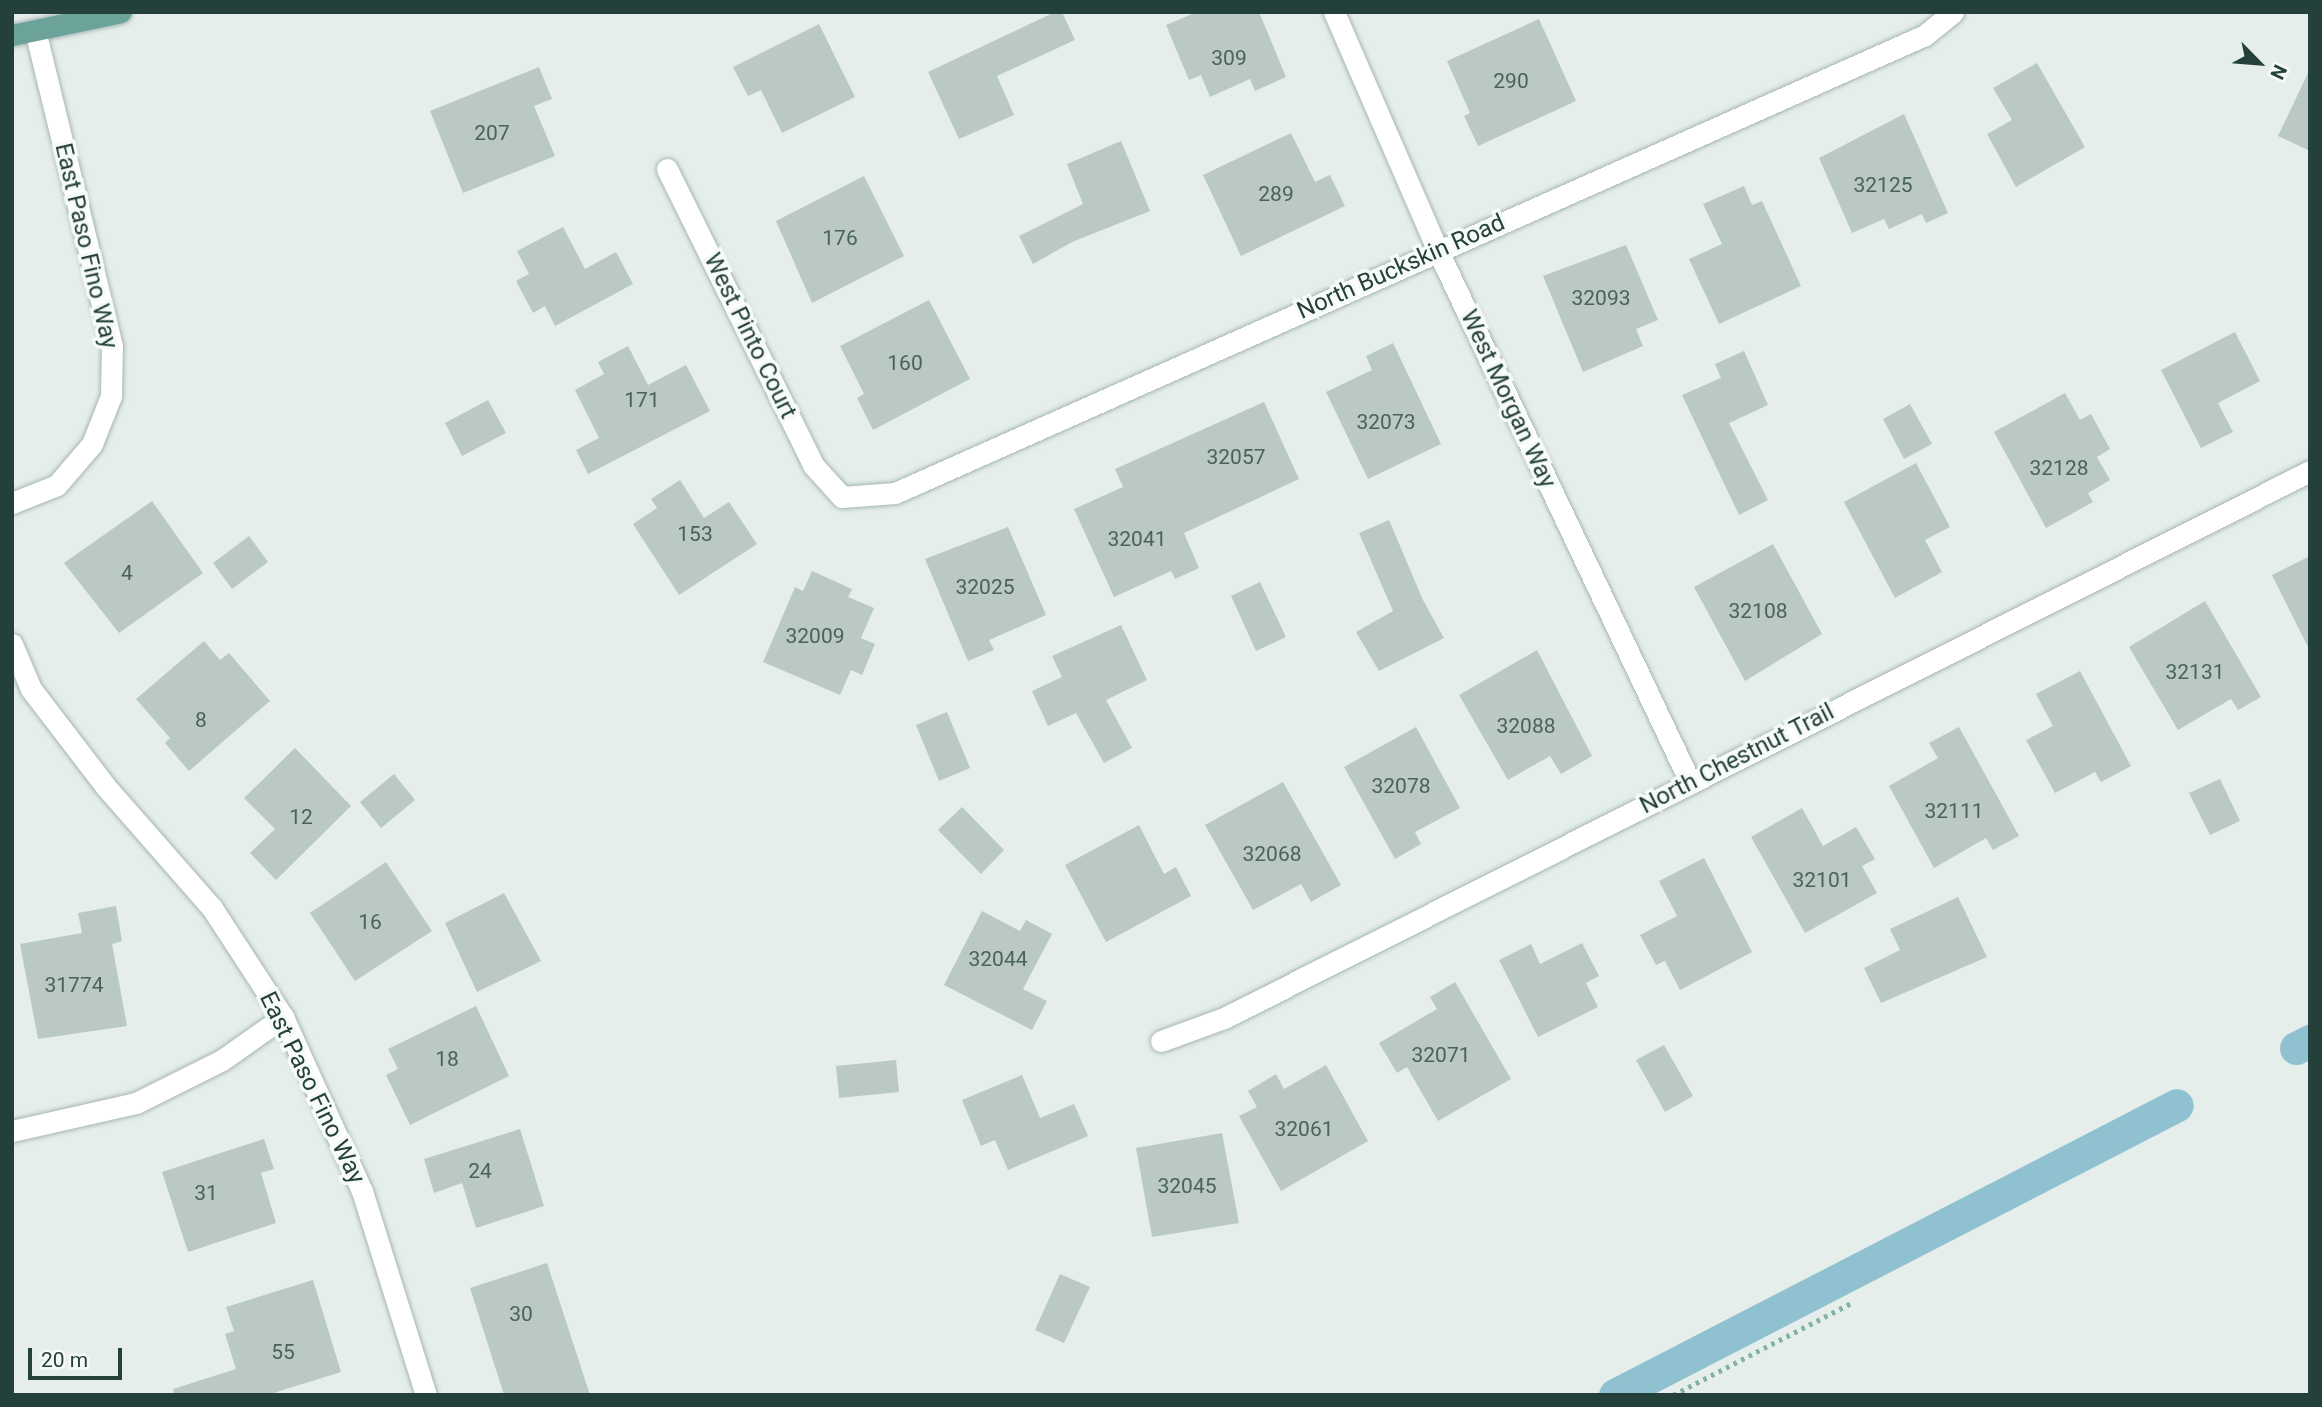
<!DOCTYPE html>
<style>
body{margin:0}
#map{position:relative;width:2322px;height:1407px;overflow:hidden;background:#e5eeeb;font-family:Roboto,sans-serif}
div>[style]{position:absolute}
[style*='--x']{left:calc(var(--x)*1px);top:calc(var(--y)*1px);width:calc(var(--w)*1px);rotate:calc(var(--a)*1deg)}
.canal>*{height:33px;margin:-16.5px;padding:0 16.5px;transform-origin:16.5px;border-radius:16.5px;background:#8fc1d1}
.building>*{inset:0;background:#bac9c4}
.path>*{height:4.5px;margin-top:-2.25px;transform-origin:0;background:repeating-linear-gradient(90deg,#86b1a7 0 3.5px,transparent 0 8.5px)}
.roads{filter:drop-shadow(0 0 2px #a7b6b3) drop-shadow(0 0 2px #a7b6b3)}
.minor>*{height:21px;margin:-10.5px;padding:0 10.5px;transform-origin:10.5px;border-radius:10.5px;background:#fff}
.major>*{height:21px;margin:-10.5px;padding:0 10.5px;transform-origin:10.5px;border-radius:10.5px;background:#6ba299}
span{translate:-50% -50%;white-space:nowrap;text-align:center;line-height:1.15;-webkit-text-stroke:7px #f6faf9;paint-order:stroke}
.number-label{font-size:21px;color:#4a625d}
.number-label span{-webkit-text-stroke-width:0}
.street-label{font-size:24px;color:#24403b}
.frame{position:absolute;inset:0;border:14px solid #24403b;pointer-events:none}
.north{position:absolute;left:2224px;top:28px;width:70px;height:70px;-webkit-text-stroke:5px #f6faf9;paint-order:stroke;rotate:115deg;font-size:19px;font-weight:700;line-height:28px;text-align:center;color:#24403b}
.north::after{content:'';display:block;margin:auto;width:24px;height:32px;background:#24403b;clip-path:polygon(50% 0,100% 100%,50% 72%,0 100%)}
.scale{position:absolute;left:28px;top:1348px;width:94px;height:32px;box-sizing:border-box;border:4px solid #24403b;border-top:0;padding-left:9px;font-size:21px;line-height:24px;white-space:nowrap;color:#24403b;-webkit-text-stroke:5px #f6faf9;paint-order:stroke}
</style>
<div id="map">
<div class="canal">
<i style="--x:2296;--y:1048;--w:16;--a:-27"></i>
<i style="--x:1615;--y:1395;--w:632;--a:-27.29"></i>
</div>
<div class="building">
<i style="clip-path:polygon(1055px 12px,1062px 12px,1075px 40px,997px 76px,1014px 115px,959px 139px,928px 72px)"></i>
<i style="clip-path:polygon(1197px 12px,1259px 12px,1286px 77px,1255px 91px,1250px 79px,1210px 97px,1201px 75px,1189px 80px,1166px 25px)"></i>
<i style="clip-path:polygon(1539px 19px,1576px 101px,1478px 146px,1464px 116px,1470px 113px,1447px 61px)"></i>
<i style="clip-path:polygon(819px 24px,855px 97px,782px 133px,761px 90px,748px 96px,733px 67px)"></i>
<i style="clip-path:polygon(2037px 63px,2085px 147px,2016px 187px,1987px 134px,2012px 120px,1993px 88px)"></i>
<i style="clip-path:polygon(539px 67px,552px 99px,534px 106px,555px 156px,463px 193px,430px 111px)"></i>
<i style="clip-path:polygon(2310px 69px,2310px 151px,2278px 136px)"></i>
<i style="clip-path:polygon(1904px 114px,1948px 213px,1926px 223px,1922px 214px,1889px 229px,1884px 219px,1852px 233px,1819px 158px)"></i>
<i style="clip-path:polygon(1291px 133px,1315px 182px,1330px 175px,1345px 206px,1241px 256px,1203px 175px)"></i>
<i style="clip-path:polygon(1121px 141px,1150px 211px,1072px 242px,1033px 264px,1019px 236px,1083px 204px,1067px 164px)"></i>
<i style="clip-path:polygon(864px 176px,904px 256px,812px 303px,776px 221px)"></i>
<i style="clip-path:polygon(1744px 186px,1752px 205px,1762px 201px,1801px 286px,1719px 324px,1689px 259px,1722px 244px,1703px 204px)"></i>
<i style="clip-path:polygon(563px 227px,585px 269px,616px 252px,633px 284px,555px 326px,545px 306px,533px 313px,516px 281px,529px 274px,517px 251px)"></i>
<i style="clip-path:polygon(1626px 245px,1658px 320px,1636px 329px,1643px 346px,1583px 372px,1543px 276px)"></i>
<i style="clip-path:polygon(929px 300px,970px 379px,873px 430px,857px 398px,864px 394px,840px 346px)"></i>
<i style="clip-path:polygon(2235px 332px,2260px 381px,2218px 403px,2233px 432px,2201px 448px,2161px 370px)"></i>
<i style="clip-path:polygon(1393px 343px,1441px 444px,1368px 479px,1326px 392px,1372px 370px,1366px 356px)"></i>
<i style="clip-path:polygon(628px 346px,648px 385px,686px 365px,710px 411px,588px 474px,576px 450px,599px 438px,575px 390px,604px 374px,598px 362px)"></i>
<i style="clip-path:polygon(1744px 351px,1768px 405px,1729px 423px,1768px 500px,1739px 515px,1682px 395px,1721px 378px,1715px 364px)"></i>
<i style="clip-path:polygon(2065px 393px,2080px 420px,2091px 414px,2110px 449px,2097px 457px,2110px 480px,2088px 493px,2093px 502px,2046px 528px,1994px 432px)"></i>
<i style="clip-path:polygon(488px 400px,506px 433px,462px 456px,445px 423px)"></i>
<i style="clip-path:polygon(1264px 402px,1299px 479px,1184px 533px,1199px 568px,1175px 579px,1171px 571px,1114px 597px,1074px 509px,1123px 487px,1115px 469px)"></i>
<i style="clip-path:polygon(1910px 404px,1932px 444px,1904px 459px,1883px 419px)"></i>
<i style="clip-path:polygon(1916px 463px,1950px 527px,1925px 540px,1942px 572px,1895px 598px,1844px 502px)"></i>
<i style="clip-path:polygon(680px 480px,704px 518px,729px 502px,757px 544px,679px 595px,633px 524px,657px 508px,651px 499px)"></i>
<i style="clip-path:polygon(152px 501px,203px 573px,119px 633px,64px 563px)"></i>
<i style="clip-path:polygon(1389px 520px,1423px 600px,1444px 638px,1379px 671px,1356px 632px,1393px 611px,1359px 533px)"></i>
<i style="clip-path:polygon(1008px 527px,1046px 615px,989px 640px,994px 650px,968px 661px,925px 559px)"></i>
<i style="clip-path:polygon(249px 536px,268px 562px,232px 589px,213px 563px)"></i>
<i style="clip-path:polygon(1773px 544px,1822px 634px,1745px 681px,1694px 587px)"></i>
<i style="clip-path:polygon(2310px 556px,2310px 651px,2272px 575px)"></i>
<i style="clip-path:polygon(812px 571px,852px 589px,848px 597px,874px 608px,861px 638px,875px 644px,862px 675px,851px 670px,840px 695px,763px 662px,795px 587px,803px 591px)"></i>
<i style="clip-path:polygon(1260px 582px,1286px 637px,1256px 651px,1231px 596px)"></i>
<i style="clip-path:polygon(2205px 601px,2261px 697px,2238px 710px,2231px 699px,2178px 730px,2129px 647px)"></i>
<i style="clip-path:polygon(1121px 625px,1147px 680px,1106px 700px,1132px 748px,1104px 763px,1076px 713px,1048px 726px,1032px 691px,1062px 677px,1052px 656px)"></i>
<i style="clip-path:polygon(204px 641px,220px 660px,229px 653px,270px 701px,189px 771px,165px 743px,170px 738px,136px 699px)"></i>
<i style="clip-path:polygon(1537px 650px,1592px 756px,1561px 774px,1550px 756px,1508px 780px,1459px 695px)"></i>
<i style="clip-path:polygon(2080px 671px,2131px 766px,2101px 782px,2095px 772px,2055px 793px,2026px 740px,2053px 726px,2036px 694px)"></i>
<i style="clip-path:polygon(947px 712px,970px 768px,939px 781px,916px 725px)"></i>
<i style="clip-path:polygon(1416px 727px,1460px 808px,1415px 832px,1421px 844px,1395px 859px,1344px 767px)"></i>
<i style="clip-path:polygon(1959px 727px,2019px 836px,1993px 850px,1986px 838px,1934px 868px,1889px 786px,1938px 758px,1929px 743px)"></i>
<i style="clip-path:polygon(295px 748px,351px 806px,276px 880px,250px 853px,275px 829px,244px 798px)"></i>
<i style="clip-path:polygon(394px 774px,415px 800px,381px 828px,360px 802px)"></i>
<i style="clip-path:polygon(2220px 779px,2240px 821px,2210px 835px,2189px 793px)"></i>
<i style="clip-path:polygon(1283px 782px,1341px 885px,1311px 902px,1301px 884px,1253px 910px,1205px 825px)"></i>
<i style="clip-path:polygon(962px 807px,1004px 850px,981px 874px,938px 830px)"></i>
<i style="clip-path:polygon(1802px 808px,1823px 846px,1856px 827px,1875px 859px,1862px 866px,1877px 893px,1805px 933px,1751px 837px)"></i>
<i style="clip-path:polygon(1139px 825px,1164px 874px,1176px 867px,1191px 896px,1106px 942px,1065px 865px)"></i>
<i style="clip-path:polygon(1704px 858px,1752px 952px,1680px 990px,1665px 961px,1656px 965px,1640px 935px,1677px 916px,1659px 881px)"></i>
<i style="clip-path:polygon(386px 862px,432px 931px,355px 981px,310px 913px)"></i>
<i style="clip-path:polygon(504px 893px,541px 961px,477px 992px,445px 923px)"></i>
<i style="clip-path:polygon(1958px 897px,1987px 957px,1881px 1003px,1864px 968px,1900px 950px,1890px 929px)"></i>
<i style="clip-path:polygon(116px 906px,122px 941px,112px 944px,127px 1026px,38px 1039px,20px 944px,82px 933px,78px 913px)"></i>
<i style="clip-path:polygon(982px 911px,1020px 931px,1026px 920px,1052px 934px,1023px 989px,1047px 1001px,1032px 1030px,944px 985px)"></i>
<i style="clip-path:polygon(1582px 943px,1599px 976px,1586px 983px,1598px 1007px,1538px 1037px,1499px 960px,1531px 944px,1540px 964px)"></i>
<i style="clip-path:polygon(1455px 982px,1511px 1079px,1438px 1121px,1407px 1067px,1397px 1073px,1379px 1043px,1437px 1009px,1430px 997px)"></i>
<i style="clip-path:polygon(476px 1006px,509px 1076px,410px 1125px,386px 1075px,398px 1069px,388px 1049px)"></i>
<i style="clip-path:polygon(1664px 1045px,1693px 1096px,1665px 1112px,1636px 1060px)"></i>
<i style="clip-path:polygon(896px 1060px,899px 1092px,839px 1098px,836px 1066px)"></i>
<i style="clip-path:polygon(1326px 1065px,1368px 1141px,1281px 1191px,1239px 1116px,1257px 1107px,1248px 1091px,1276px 1074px,1284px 1089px)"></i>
<i style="clip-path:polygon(1022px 1075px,1040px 1118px,1074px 1104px,1088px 1136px,1008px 1170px,995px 1140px,981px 1146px,962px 1100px)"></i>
<i style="clip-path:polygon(520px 1129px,544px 1206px,476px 1228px,462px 1183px,434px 1193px,424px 1159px)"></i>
<i style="clip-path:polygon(1222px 1133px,1239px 1223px,1152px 1237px,1136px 1148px)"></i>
<i style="clip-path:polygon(264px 1139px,274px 1169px,261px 1173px,276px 1223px,188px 1252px,162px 1172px)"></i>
<i style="clip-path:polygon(547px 1263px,590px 1395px,504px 1395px,470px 1288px)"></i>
<i style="clip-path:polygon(1060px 1274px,1090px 1287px,1064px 1343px,1035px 1330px)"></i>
<i style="clip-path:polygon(313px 1280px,341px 1372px,267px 1395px,174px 1395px,173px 1389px,236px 1369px,225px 1334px,234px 1331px,226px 1307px)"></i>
</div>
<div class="path">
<i style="--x:1673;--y:1395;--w:200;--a:-27.3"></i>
</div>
<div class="roads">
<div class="minor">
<i style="--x:1334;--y:12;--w:261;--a:66.5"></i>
<i style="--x:1438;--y:251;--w:588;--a:64.61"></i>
<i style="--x:667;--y:169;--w:330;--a:63.7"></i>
<i style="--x:813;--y:465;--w:43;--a:47.8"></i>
<i style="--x:842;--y:497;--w:53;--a:-4.3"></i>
<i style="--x:895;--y:493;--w:1127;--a:-23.97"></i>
<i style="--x:1925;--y:35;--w:36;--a:-39"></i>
<i style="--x:12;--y:503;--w:48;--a:-21.8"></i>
<i style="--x:57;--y:485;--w:54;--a:-49.5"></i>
<i style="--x:92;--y:444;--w:52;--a:-68.4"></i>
<i style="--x:111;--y:396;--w:50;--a:-88.9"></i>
<i style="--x:112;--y:346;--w:325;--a:-103.7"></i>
<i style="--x:12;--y:644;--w:49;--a:67.1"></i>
<i style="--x:31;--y:689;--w:123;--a:52.6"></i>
<i style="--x:106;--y:787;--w:161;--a:48.8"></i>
<i style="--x:212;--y:908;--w:130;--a:56.9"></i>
<i style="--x:283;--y:1017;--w:191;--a:65.6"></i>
<i style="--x:362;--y:1191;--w:214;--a:72.6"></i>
<i style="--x:1161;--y:1041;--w:67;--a:-20.1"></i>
<i style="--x:1224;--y:1018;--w:1216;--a:-26.73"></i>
<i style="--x:12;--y:1131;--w:127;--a:-12.7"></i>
<i style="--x:136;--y:1103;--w:96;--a:-26.6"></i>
<i style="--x:222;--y:1060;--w:75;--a:-35.2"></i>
</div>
<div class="major">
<i style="--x:12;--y:35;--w:111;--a:-11.9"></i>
</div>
</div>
<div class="number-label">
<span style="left:1229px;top:58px">309</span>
<span style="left:1511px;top:81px">290</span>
<span style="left:492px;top:133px">207</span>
<span style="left:1883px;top:185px">32125</span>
<span style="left:1276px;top:194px">289</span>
<span style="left:840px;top:238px">176</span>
<span style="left:1601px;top:298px">32093</span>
<span style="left:905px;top:363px">160</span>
<span style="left:642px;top:400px">171</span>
<span style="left:1386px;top:422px">32073</span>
<span style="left:1236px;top:457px">32057</span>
<span style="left:2059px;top:468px">32128</span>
<span style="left:695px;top:534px">153</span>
<span style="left:1137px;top:539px">32041</span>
<span style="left:127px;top:573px">4</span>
<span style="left:985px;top:587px">32025</span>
<span style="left:1758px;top:611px">32108</span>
<span style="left:815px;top:636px">32009</span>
<span style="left:2195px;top:672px">32131</span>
<span style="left:201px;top:720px">8</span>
<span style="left:1526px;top:726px">32088</span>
<span style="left:1401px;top:786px">32078</span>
<span style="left:1954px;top:811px">32111</span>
<span style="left:301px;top:817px">12</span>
<span style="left:1272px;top:854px">32068</span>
<span style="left:1822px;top:880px">32101</span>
<span style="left:370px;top:922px">16</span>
<span style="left:998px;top:959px">32044</span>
<span style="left:74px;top:985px">31774</span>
<span style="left:1441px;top:1055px">32071</span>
<span style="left:447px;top:1059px">18</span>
<span style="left:1304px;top:1129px">32061</span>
<span style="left:480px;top:1171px">24</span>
<span style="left:1187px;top:1186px">32045</span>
<span style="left:206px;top:1193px">31</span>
<span style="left:521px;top:1314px">30</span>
<span style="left:283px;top:1352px">55</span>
</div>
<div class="street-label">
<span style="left:86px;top:246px;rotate:77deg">East Paso Fino Way</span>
<span style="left:1401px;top:267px;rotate:-24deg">North Buckskin Road</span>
<span style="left:750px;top:336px;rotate:64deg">West Pinto Court</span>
<span style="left:1508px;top:399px;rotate:65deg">West Morgan Way</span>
<span style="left:1737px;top:759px;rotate:-27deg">North Chestnut Trail</span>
<span style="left:312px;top:1088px;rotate:64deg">East Paso Fino Way</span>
</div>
<div class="frame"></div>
<div class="north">N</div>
<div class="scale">20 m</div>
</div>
